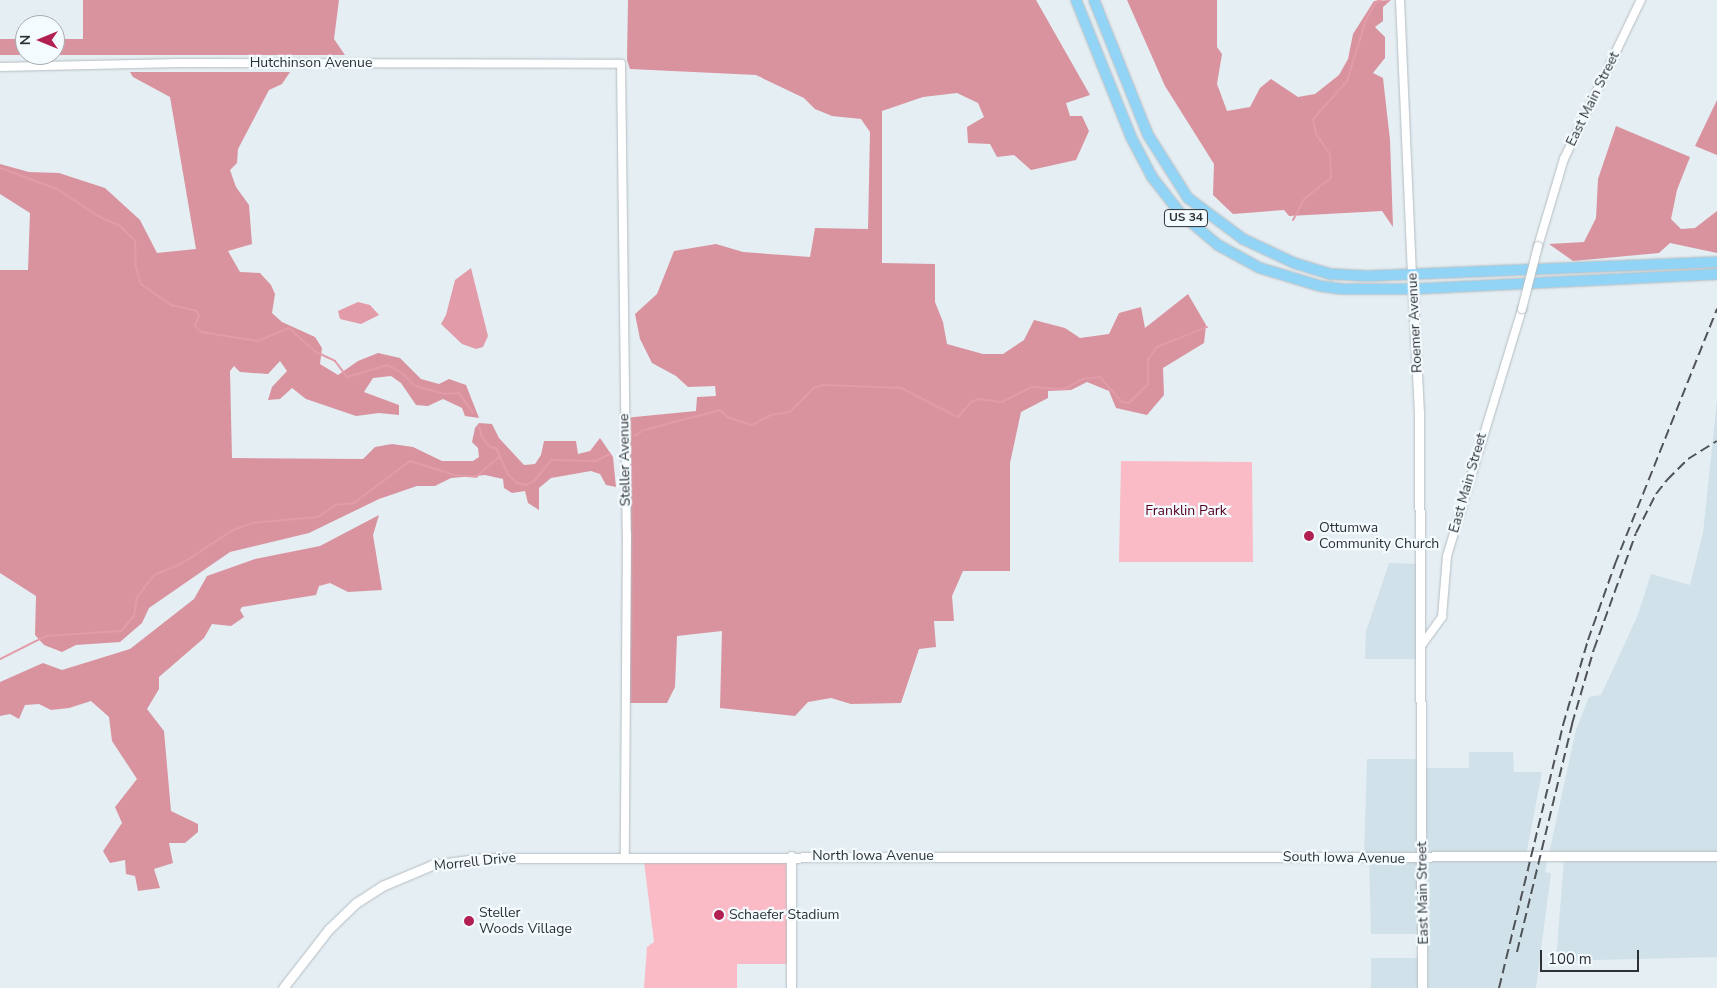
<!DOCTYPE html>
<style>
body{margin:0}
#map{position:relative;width:1717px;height:988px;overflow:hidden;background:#e5eef3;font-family:"Nunito Sans",sans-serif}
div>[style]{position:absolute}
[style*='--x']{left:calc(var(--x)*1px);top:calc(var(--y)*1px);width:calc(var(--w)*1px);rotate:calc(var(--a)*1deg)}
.built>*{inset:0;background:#d1e1e9}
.green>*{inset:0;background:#fabbc6}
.forest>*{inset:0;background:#d9939f}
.water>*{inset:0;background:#e29ba8}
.stream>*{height:2px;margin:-1px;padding:0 1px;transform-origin:1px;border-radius:1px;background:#e29ba8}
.roads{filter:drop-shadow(0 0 1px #b4bdc1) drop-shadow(0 0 1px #b4bdc1)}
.tertiary>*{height:8px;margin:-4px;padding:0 4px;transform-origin:4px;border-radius:4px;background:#fff}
.secondary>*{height:9px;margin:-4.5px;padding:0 4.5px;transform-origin:4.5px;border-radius:4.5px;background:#fff}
.trunk>*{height:10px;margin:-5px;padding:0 5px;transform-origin:5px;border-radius:5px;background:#92d4f6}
.rail>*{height:2px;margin-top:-1px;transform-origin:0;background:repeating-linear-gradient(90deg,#4f5355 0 10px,transparent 0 15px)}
.bridges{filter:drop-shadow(0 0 1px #b4bdc1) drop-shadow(0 0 1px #b4bdc1)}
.tertiary-bridge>*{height:8px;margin:-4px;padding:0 4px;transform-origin:4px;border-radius:4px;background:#fff}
.dots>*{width:14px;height:14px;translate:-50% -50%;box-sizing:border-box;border:2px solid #f4fbff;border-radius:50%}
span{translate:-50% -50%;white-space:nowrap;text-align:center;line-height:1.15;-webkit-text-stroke:4.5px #f4fbff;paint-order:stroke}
.shield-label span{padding:1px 4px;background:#f4fbff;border:1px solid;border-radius:4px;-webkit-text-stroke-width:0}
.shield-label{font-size:12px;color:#2e3133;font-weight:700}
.street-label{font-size:14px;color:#2e3133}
.park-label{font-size:14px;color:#570222}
.poi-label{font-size:14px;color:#2e3133}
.left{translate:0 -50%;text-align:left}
.north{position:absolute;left:15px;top:15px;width:50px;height:50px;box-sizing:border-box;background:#f4fbff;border:1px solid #a5aaad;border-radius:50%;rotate:270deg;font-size:14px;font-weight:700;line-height:20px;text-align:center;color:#2e3133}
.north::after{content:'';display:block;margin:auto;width:18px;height:22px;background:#b12050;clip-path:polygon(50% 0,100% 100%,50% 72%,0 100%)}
.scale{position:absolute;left:1540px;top:950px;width:99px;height:22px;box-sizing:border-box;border:2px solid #2e3133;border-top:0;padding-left:6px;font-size:15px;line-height:18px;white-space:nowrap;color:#2e3133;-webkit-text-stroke:4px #f4fbff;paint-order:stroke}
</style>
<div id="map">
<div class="built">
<i style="clip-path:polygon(1717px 400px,1717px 957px,1556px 961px,1564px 859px,1548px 858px,1545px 872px,1551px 873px,1536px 988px,1428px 988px,1426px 785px,1422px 785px,1423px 934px,1371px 934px,1369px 857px,1364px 857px,1367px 759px,1421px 759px,1422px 768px,1469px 768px,1469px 752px,1513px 752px,1514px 772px,1542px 772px,1526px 856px,1548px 858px,1576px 730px,1589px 697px,1601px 695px,1637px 617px,1651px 574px,1690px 585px,1703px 533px)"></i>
<i style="clip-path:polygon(1389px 563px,1420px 564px,1421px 659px,1365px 659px,1366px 631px)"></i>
<i style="clip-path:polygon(1371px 958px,1424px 958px,1422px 988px,1371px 988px)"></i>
</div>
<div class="green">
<i style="clip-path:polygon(1121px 461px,1252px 462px,1253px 562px,1119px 562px)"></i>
<i style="clip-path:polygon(644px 862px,786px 862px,788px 964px,737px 964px,737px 988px,644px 988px,647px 947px,654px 942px)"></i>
</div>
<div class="forest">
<i style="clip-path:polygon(83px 0,339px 0,334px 39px,345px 55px,55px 55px,55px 39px,83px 39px)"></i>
<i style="clip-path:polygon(628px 0,1036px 0,1090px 95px,1066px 103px,1070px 116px,1082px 116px,1089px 131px,1076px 160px,1031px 170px,1014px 155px,997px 157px,990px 144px,968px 143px,967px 127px,984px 117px,978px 103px,957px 93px,923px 97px,882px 111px,882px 263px,935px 264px,935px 302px,943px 322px,947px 344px,983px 354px,1003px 354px,1024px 340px,1034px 320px,1065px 328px,1080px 338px,1109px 334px,1119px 313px,1141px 307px,1145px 328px,1188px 294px,1206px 325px,1204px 343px,1163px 368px,1164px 395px,1147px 415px,1116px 408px,1109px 391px,1087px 382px,1071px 390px,1048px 391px,1048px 398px,1021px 412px,1010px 463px,1010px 571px,963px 571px,952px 596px,954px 621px,934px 621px,936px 647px,919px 649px,901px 703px,851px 704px,831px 698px,808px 702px,795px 716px,720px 708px,722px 631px,677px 636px,675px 687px,667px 703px,625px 703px,624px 418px,696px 411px,697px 397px,716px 396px,715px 386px,688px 387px,676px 376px,652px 363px,640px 339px,635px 314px,657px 294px,674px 251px,716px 244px,743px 252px,810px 257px,815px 228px,868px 229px,870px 132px,861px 119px,832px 116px,815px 109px,804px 98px,756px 75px,630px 69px,627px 60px)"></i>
<i style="clip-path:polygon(1127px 0,1217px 0,1217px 47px,1222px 54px,1217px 84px,1227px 111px,1250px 107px,1260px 88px,1271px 79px,1298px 97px,1315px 94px,1339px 75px,1348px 59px,1353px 34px,1374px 1px,1391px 0,1383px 7px,1383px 21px,1375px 27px,1385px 37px,1385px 58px,1373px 73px,1383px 78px,1390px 140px,1393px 227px,1382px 211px,1289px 216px,1284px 210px,1233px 214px,1213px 195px,1214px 164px,1165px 86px)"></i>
<i style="clip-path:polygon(0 39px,25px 39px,25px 55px,0 55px)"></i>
<i style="clip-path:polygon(130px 72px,290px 72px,282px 84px,269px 90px,238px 149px,237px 163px,230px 170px,236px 187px,249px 205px,252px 244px,228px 251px,240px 272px,260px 273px,271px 285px,275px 294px,272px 313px,282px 322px,315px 337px,322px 348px,320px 364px,338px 375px,358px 361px,378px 353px,400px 358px,421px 379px,439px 384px,449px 379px,466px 385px,479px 418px,465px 416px,462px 408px,443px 399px,428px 406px,416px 405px,401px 383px,391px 376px,373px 378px,364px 392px,399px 405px,399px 415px,379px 413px,356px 416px,306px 399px,292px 388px,280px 399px,268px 400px,272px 387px,287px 371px,280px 361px,268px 374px,240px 372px,234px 366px,230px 371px,232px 458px,363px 459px,375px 447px,392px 444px,413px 447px,442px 461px,473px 461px,479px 457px,478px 448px,472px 442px,475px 428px,479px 423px,492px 424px,499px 438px,524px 465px,535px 464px,541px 455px,544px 441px,576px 441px,578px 454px,590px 451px,600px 438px,613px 457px,616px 487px,606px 485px,600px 474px,591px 471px,551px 478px,539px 488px,539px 510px,528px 503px,525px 491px,512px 493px,504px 488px,503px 479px,485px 475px,451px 478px,435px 486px,417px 486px,379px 499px,309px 533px,230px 552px,149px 608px,142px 623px,120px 642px,76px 645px,62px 652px,44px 645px,35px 635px,36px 596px,0 573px,0 270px,28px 270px,30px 213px,0 194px,0 164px,29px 172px,59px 173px,105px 188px,140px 220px,157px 253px,196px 249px,170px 97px,133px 77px)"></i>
<i style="clip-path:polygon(1717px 100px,1717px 155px,1695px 146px)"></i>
<i style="clip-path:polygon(1616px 126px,1690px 157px,1677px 190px,1671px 219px,1681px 229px,1695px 228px,1717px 211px,1717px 253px,1670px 243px,1659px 253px,1573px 261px,1549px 244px,1584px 242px,1596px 218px,1598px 179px)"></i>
<i style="clip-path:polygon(379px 515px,373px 535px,382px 590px,348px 592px,330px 583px,319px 586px,316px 595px,242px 607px,240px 610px,244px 617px,231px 626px,212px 624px,204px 638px,159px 677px,159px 689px,147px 709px,164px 731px,171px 811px,198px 824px,198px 832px,185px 843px,169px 843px,173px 863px,154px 869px,160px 888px,138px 891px,135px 876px,126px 874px,125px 860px,110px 863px,103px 851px,122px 823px,115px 807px,137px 779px,112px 741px,109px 717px,91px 701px,69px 708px,51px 710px,39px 704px,25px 705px,19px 719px,10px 714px,0 716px,0 682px,43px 663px,62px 670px,130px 649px,194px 599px,207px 576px,255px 559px,320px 546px)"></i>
</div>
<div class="water">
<i style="clip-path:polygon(471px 268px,488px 336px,483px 347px,476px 349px,462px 344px,441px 324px,446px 315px,455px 280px)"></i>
<i style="clip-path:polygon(358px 302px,370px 305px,379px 315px,361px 324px,340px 319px,338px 311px)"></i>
</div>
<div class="stream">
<i style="--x:0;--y:168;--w:61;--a:20.2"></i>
<i style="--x:57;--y:189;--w:49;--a:33.4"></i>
<i style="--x:98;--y:216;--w:24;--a:24"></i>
<i style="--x:120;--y:226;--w:21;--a:45"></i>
<i style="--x:135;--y:241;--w:27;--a:88"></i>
<i style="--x:136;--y:268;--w:17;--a:73"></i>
<i style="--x:141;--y:284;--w:37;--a:35"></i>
<i style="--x:171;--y:305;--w:26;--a:13"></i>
<i style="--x:196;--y:311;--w:6;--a:59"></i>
<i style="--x:199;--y:316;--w:11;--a:112"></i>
<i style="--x:195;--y:326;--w:8;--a:45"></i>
<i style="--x:201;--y:332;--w:58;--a:9"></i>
<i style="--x:258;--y:341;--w:34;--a:-23"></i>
<i style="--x:289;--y:328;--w:36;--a:42"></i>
<i style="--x:316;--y:352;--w:21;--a:25"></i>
<i style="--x:335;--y:361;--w:20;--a:53"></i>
<i style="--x:347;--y:377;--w:42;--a:-16.7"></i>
<i style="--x:387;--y:365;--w:17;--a:28"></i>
<i style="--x:402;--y:373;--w:18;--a:45"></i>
<i style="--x:415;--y:386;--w:30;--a:15"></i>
<i style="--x:444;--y:394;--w:15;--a:-4"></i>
<i style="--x:459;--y:393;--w:24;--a:55"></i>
<i style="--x:1293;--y:220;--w:24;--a:-62"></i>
<i style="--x:1304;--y:199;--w:34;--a:-38"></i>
<i style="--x:1331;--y:178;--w:24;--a:-92"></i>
<i style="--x:1330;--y:154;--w:24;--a:-125"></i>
<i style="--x:1316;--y:134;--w:15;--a:-101"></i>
<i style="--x:1313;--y:119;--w:51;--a:-48.2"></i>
<i style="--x:1347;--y:81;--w:64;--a:-72.7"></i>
<i style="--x:1366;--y:20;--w:21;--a:-61"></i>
<i style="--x:1376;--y:2;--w:5;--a:-22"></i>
<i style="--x:479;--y:427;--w:10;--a:73"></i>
<i style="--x:482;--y:437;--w:13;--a:51"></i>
<i style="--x:490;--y:447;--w:6;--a:9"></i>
<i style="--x:496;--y:448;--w:27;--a:66"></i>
<i style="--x:507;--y:473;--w:14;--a:45"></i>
<i style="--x:517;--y:483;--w:9;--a:13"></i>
<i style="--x:526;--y:485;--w:9;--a:-27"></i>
<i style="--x:534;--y:481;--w:27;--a:-51"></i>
<i style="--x:551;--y:460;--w:45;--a:1.3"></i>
<i style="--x:596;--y:461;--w:16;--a:-27"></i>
<i style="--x:634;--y:436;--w:12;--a:-31"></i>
<i style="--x:644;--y:430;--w:79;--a:-14.7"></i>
<i style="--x:720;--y:410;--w:10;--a:45"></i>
<i style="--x:727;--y:417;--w:26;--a:18"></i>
<i style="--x:752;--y:425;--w:21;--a:-28"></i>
<i style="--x:771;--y:415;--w:19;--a:-9"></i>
<i style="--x:790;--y:412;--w:34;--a:-45"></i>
<i style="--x:814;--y:388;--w:9;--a:-18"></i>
<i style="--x:823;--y:385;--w:78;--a:2.2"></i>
<i style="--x:901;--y:388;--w:64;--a:27"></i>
<i style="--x:958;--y:417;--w:20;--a:-49"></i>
<i style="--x:971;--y:402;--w:8;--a:-23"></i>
<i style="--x:978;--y:399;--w:24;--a:7"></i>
<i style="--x:1002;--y:402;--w:34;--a:-27"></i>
<i style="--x:1032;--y:387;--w:32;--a:4"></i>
<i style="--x:1064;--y:389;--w:21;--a:-28"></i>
<i style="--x:1083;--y:379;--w:17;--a:-7"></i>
<i style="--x:1100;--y:377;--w:33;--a:49"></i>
<i style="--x:1122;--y:402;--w:7;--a:8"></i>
<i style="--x:1129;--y:403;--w:27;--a:-45"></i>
<i style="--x:1148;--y:384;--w:25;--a:-90"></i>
<i style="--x:1148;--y:359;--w:15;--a:-53"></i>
<i style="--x:1157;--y:347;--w:54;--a:-21.8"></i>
<i style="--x:0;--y:659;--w:51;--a:-26.6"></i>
<i style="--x:46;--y:636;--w:75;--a:-3.8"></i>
<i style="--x:121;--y:631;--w:20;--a:-49"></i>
<i style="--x:134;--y:616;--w:19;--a:-81"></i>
<i style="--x:137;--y:597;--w:28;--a:-52"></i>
<i style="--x:154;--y:575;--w:29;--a:-22"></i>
<i style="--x:181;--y:564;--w:62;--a:-33.2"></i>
<i style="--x:233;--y:530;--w:20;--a:-20"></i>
<i style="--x:252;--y:523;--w:66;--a:-5.2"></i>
<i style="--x:318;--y:517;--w:21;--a:-35"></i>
<i style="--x:335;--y:505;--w:19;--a:-6"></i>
<i style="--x:354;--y:503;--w:70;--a:-36.9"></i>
<i style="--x:410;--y:461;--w:47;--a:17.3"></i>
<i style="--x:455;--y:475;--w:21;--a:5"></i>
<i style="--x:476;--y:477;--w:32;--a:-41"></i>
</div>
<div class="roads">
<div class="tertiary">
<i style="--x:1400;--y:0;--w:275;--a:87.5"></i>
<i style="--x:0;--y:67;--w:179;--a:-1.3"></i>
<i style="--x:179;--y:63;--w:442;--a:0.1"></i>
<i style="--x:621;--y:64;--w:470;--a:89.3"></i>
<i style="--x:627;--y:534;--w:322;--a:90.4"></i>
<i style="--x:1538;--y:246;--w:91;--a:-73.4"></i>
<i style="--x:1564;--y:159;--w:177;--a:-64.2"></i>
<i style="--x:1421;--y:646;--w:36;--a:-54"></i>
<i style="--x:1442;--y:617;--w:61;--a:-85.3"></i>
<i style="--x:1447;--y:556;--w:258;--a:-73.1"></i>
</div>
<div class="secondary">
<i style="--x:1412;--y:275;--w:137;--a:87.1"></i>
<i style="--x:1419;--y:412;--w:576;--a:89.7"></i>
<i style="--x:791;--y:856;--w:132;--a:90"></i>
<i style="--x:283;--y:988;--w:75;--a:-52.1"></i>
<i style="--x:329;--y:929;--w:37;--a:-44"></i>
<i style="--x:356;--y:903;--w:31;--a:-33"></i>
<i style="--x:382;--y:886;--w:54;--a:-22.8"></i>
<i style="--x:432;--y:865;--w:52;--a:-7.7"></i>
<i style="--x:484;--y:858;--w:1233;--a:-0.09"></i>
</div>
<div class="trunk">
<i style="--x:1076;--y:0;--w:148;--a:68.1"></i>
<i style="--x:1131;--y:137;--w:45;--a:62.3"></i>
<i style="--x:1152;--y:177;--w:46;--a:52.1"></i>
<i style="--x:1180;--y:213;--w:50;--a:40.1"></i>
<i style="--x:1218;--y:245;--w:48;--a:28.7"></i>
<i style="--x:1260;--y:268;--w:63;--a:16.7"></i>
<i style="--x:1320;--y:286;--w:22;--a:8"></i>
<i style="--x:1342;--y:289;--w:71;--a:0"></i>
<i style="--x:1413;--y:289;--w:304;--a:-2.8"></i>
<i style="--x:1094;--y:0;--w:145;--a:68.2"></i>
<i style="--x:1148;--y:135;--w:75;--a:57.6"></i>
<i style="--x:1188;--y:198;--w:69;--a:36.7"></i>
<i style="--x:1243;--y:239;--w:56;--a:25.2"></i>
<i style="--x:1294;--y:263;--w:39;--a:17"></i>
<i style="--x:1331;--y:274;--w:36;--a:3"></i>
<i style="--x:1367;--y:276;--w:350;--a:-2.3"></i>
</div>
</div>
<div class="rail">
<i style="--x:1517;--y:952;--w:235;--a:-76.4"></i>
<i style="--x:1572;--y:724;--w:78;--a:-73.7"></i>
<i style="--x:1594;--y:649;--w:123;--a:-70.1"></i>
<i style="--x:1636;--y:533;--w:44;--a:-62.9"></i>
<i style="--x:1656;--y:494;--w:18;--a:-52"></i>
<i style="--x:1667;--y:480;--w:30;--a:-45"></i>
<i style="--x:1688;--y:459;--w:34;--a:-32"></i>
<i style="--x:1499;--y:988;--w:271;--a:-76.3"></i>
<i style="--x:1563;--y:725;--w:89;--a:-73.6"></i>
<i style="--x:1588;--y:640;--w:81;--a:-70.4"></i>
<i style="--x:1615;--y:564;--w:275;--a:-68.2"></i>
</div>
<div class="bridges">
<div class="tertiary-bridge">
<i style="--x:1522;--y:309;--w:65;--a:-75.7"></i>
</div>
</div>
<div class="dots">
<i style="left:1309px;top:536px;background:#b12050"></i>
<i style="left:719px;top:915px;background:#b12050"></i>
<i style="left:469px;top:921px;background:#b12050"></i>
</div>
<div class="shield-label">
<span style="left:1186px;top:218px">US 34</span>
</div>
<div class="street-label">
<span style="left:311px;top:63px">Hutchinson Avenue</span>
<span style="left:1593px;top:99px;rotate:-64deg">East Main Street</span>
<span style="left:1415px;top:323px;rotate:-93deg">Roemer Avenue</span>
<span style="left:625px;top:460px;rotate:-91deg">Steller Avenue</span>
<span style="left:1468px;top:483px;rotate:-74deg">East Main Street</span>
<span style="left:873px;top:856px">North Iowa Avenue</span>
<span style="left:1344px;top:858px;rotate:1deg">South Iowa Avenue</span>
<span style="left:475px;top:862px;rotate:-6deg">Morrell Drive</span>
<span style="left:1423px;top:893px;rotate:-91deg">East Main Street</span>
</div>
<div class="park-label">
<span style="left:1186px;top:511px">Franklin Park</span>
</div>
<div class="poi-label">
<span class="left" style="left:1319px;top:536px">Ottumwa<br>Community Church</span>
<span class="left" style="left:479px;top:921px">Steller<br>Woods Village</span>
<span class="left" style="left:729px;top:915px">Schaefer Stadium</span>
</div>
<div class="north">N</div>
<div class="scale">100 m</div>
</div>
